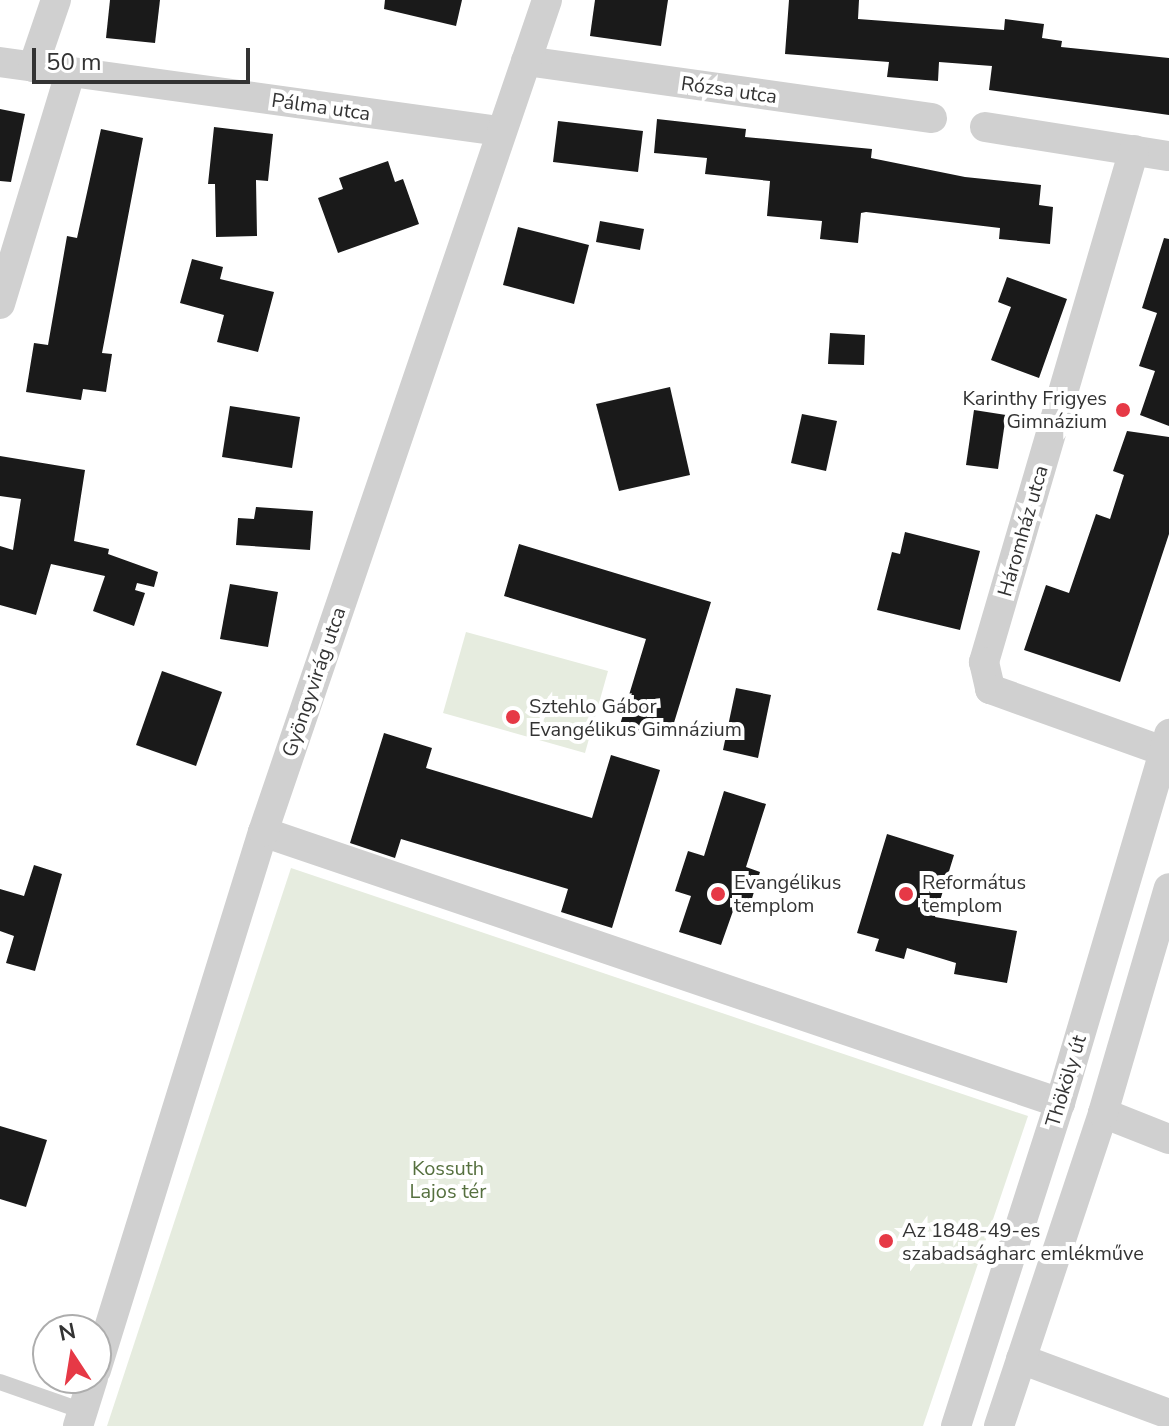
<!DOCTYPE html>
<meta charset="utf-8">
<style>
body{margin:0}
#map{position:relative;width:1169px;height:1426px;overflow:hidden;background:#fff;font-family:"Nunito Sans",sans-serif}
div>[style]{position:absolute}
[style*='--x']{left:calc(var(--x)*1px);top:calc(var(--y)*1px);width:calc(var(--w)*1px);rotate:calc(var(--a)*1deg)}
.green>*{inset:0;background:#e6ecdf}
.building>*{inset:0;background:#1a1a1a}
.service>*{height:16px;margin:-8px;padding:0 8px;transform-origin:8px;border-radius:8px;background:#d0d0d0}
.minor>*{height:30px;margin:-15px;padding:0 15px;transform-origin:15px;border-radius:15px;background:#d0d0d0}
.dots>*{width:22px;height:22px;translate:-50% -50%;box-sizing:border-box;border:4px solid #fff;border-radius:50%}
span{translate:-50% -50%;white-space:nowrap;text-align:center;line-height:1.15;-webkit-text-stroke:8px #fff;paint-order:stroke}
.street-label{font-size:20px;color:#333}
.poi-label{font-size:20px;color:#333}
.right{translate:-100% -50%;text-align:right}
.left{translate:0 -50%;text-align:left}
.park-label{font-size:20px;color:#56703f}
.north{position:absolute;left:32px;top:1314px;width:80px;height:80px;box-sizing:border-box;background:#fff;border:2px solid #adadad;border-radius:50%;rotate:348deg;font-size:22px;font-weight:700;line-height:32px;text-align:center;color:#333}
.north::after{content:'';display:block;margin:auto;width:28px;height:36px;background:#e63946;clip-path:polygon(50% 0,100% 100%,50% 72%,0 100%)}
.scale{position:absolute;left:32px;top:48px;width:218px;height:36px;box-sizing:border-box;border:4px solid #333;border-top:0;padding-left:10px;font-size:24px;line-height:28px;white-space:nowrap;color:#333;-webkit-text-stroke:6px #fff;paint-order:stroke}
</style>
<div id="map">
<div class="green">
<i style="clip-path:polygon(466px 632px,608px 671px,585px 753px,443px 713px)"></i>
<i style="clip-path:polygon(291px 868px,1028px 1116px,923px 1426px,107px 1426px)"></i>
</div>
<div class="building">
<i style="clip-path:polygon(110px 0,160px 0,155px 43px,106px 38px)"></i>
<i style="clip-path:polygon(385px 0,462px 0,456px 26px,384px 9px)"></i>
<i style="clip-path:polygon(595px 0,668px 0,661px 46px,590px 36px)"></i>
<i style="clip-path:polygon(789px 0,859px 0,858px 19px,1004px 30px,1005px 19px,1044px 24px,1042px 38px,1062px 41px,1061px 47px,1169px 58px,1169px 115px,989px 90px,992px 66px,939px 62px,938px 81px,887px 77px,889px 62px,785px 54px)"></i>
<i style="clip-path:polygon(0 109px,25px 114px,11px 182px,0 181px)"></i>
<i style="clip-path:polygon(657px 119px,746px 129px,745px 137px,872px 149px,871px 158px,965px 177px,1041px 185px,1039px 205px,1053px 207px,1050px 244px,999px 239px,1000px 228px,866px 212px,861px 213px,858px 243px,820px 239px,822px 221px,767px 216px,770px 181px,705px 174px,707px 158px,654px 153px)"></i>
<i style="clip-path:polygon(558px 121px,643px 131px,638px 172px,553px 162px)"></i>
<i style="clip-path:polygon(214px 127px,273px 134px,268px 181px,256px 180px,257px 236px,216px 237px,215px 184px,208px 184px)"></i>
<i style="clip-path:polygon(101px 129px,143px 138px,102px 353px,112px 354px,106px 392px,83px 389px,81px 400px,26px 392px,34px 343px,48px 345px,67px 236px,77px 238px)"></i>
<i style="clip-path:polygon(388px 161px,395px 182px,403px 179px,419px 224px,338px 253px,318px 198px,343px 189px,339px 178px)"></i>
<i style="clip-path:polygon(600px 221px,644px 229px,640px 250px,596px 242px)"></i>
<i style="clip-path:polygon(518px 227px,589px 245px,574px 304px,503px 285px)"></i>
<i style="clip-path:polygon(1164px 238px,1169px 239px,1169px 426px,1140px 415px,1155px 371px,1139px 366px,1157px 313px,1142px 308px)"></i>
<i style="clip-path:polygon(192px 259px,223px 267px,220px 279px,274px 292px,258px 352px,217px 342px,224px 315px,180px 303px)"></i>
<i style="clip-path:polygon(1007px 277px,1067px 299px,1039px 378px,991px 360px,1011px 307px,998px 302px)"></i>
<i style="clip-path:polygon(830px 333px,865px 335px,864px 365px,828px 364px)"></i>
<i style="clip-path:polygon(670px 387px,690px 475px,619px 491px,596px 404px)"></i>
<i style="clip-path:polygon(230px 406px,300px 417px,292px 468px,222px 457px)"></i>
<i style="clip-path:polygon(974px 410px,1006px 415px,998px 469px,966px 465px)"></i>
<i style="clip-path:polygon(802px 414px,837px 421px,826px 471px,791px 463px)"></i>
<i style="clip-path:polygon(1127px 431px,1169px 437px,1169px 534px,1120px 682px,1024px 650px,1046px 585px,1069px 593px,1096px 514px,1110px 519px,1124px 475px,1113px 471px)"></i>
<i style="clip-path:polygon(0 456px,85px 470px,74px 541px,109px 549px,108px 554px,158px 572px,154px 587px,137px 583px,135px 590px,145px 593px,134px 626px,93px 611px,105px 576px,51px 564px,36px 615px,0 605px,0 546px,13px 550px,21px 499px,0 496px)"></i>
<i style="clip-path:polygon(256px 507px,313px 511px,310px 550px,236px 545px,238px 518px,254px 519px)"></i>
<i style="clip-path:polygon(905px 532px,980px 551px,960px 630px,877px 610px,892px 552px,900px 554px)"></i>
<i style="clip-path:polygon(519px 544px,711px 602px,669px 739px,619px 728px,646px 639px,504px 596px)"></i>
<i style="clip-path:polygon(230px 584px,278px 592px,268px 647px,220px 639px)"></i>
<i style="clip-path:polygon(162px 671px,222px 692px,196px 766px,136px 745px)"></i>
<i style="clip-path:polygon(736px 688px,771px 695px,758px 758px,723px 750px)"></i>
<i style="clip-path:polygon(384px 733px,432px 748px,426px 768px,592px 818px,611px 755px,660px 770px,612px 928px,561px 912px,568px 889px,401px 839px,395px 858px,350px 843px)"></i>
<i style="clip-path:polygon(724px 791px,766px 804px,746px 867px,760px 872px,747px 915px,733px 911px,721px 945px,679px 932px,691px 896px,675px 891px,688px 851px,704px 856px)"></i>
<i style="clip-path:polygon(887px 834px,954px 855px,935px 917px,1017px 931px,1007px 983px,954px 974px,956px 963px,907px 948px,904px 959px,875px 951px,879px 939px,857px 933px)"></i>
<i style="clip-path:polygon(34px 865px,62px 874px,35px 971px,6px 963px,14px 936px,0 931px,0 889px,24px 896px)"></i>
<i style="clip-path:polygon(0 1126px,47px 1140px,26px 1207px,0 1199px)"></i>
</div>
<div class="service">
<i style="--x:0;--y:1382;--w:88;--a:19.3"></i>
</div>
<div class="minor">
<i style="--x:526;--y:61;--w:410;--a:8"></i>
<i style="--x:0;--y:62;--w:504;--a:7.87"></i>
<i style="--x:33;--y:67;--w:71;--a:-71.1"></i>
<i style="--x:985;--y:127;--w:186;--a:9"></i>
<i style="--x:1134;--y:150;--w:534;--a:106.33"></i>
<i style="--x:984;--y:662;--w:28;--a:77"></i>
<i style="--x:990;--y:689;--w:184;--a:19.7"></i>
<i style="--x:0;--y:304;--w:241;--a:-73.1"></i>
<i style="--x:263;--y:832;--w:842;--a:18.78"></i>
<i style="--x:1103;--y:1113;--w:71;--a:21.5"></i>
<i style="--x:1021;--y:1359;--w:158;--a:20.4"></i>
<i style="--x:96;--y:1370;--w:563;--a:-72.76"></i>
<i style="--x:263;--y:832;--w:879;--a:-71.15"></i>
<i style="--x:78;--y:1426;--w:50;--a:-72.6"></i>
<i style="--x:956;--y:1426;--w:339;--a:-72.2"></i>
<i style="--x:1060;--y:1103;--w:385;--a:-73.5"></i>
<i style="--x:999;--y:1426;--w:330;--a:-71.6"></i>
<i style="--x:1103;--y:1113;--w:234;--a:-73.7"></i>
</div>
<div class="dots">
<i style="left:1123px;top:410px;background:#e63946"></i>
<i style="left:513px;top:717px;background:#e63946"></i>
<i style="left:718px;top:894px;background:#e63946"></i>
<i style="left:906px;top:894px;background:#e63946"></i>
<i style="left:886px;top:1241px;background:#e63946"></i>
</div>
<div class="street-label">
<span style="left:729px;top:90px;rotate:8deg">Rózsa utca</span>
<span style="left:321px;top:107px;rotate:8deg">Pálma utca</span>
<span style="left:1023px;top:531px;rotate:-74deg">Háromház utca</span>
<span style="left:314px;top:682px;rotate:-71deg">Gyöngyvirág utca</span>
<span style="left:1066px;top:1081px;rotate:-73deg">Thököly út</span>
</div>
<div class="poi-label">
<span class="right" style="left:1107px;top:410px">Karinthy Frigyes<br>Gimnázium</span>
<span class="left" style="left:529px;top:718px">Sztehlo Gábor<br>Evangélikus Gimnázium</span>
<span class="left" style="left:734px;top:894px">Evangélikus<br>templom</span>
<span class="left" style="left:922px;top:894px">Református<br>templom</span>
<span class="left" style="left:902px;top:1242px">Az 1848-49-es<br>szabadságharc emlékműve</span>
</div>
<div class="park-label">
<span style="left:448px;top:1180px">Kossuth<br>Lajos tér</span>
</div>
<div class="north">N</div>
<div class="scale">50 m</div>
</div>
